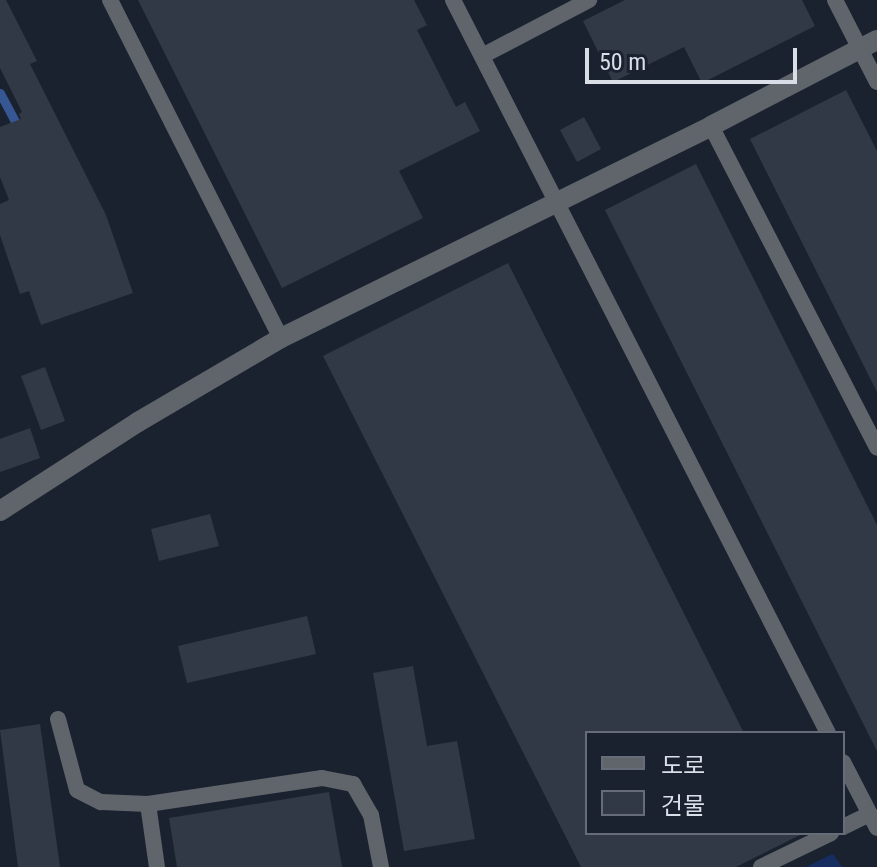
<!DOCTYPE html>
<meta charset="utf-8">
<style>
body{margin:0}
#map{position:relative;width:877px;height:867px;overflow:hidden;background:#1a222f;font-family:"Roboto Condensed","Noto Sans KR",sans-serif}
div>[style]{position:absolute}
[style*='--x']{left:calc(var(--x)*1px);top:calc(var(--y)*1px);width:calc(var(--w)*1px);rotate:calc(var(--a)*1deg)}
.green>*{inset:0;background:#152e5f}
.stream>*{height:9px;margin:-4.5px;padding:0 4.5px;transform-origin:4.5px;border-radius:4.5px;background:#365694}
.building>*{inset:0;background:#313947}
.lane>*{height:16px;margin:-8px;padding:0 8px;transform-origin:8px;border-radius:8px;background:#60646b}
.street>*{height:20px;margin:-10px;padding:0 10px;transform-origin:10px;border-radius:10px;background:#60646b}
span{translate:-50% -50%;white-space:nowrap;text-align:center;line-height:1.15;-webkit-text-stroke:7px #1a222f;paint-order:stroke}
.legend{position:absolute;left:585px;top:731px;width:260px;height:104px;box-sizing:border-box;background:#1a222f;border:2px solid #666d79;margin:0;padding:10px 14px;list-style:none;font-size:24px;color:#d9dee7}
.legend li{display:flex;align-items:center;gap:16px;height:40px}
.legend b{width:40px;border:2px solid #666d79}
.scale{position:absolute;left:585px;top:48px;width:212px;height:36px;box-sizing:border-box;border:4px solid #d9dee7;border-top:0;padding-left:10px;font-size:24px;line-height:28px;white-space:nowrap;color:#d9dee7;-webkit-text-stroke:6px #1a222f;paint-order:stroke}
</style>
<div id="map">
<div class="green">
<i style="clip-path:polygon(833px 854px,842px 867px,806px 867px,830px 855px)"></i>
</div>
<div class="stream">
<i style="--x:0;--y:93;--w:38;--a:62"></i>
</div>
<div class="building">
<i style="clip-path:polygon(0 0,6px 0,37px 61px,30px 64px,106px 215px,133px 293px,41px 325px,29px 291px,20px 294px,0 235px,0 204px,9px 200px,0 177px,0 127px,21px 119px,19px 114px,22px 112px,0 68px)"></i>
<i style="clip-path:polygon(138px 0,414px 0,427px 25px,417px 30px,456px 107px,465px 102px,480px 131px,399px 171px,423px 218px,282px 288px)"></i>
<i style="clip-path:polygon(625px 0,802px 0,815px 26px,702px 83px,684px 47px,613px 82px,583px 21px)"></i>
<i style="clip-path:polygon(846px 90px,877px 151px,877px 392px,750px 139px)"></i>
<i style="clip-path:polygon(584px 117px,601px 149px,577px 162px,560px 130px)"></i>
<i style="clip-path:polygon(696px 164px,877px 525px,877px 751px,605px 210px)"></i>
<i style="clip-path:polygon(508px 263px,744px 733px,587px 733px,587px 833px,804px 833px,736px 867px,581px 867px,323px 356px)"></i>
<i style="clip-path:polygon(45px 367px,65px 421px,41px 430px,21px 376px)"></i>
<i style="clip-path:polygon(30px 428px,40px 458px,0 472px,0 439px)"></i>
<i style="clip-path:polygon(210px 514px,219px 546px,159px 561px,151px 529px)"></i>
<i style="clip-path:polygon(307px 616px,316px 654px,187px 683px,178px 646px)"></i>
<i style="clip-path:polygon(413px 666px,427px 746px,457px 741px,475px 839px,404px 851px,373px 673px)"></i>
<i style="clip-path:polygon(40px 724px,60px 867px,18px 867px,0 730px)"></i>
<i style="clip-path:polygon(329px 792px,342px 867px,177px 867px,169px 818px)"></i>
</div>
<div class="lane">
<i style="--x:110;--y:0;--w:379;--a:63.2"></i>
<i style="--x:453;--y:0;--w:823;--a:62.91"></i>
<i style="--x:835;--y:0;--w:92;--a:62.9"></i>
<i style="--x:482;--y:56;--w:121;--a:-27.6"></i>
<i style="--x:711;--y:126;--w:362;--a:62.7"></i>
<i style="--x:58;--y:719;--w:73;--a:75"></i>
<i style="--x:77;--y:790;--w:27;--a:27"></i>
<i style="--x:101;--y:802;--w:47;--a:2.4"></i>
<i style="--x:148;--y:804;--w:176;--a:-8.5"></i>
<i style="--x:322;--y:778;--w:32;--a:11"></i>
<i style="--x:353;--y:784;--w:36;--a:60"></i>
<i style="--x:371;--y:815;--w:53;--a:79.1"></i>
<i style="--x:843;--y:762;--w:74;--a:62.7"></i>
<i style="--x:148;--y:804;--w:64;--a:81.9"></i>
<i style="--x:843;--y:827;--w:30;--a:-26"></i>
<i style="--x:761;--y:867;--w:78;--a:-25.9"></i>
</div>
<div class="street">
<i style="--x:0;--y:511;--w:164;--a:-32.8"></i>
<i style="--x:138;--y:422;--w:166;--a:-30.4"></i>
<i style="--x:281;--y:338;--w:479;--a:-26.2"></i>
<i style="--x:711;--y:126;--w:187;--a:-27.4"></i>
</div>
<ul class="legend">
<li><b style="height:10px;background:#60646b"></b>도로</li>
<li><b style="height:22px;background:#313947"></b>건물</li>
</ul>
<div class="scale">50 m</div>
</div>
